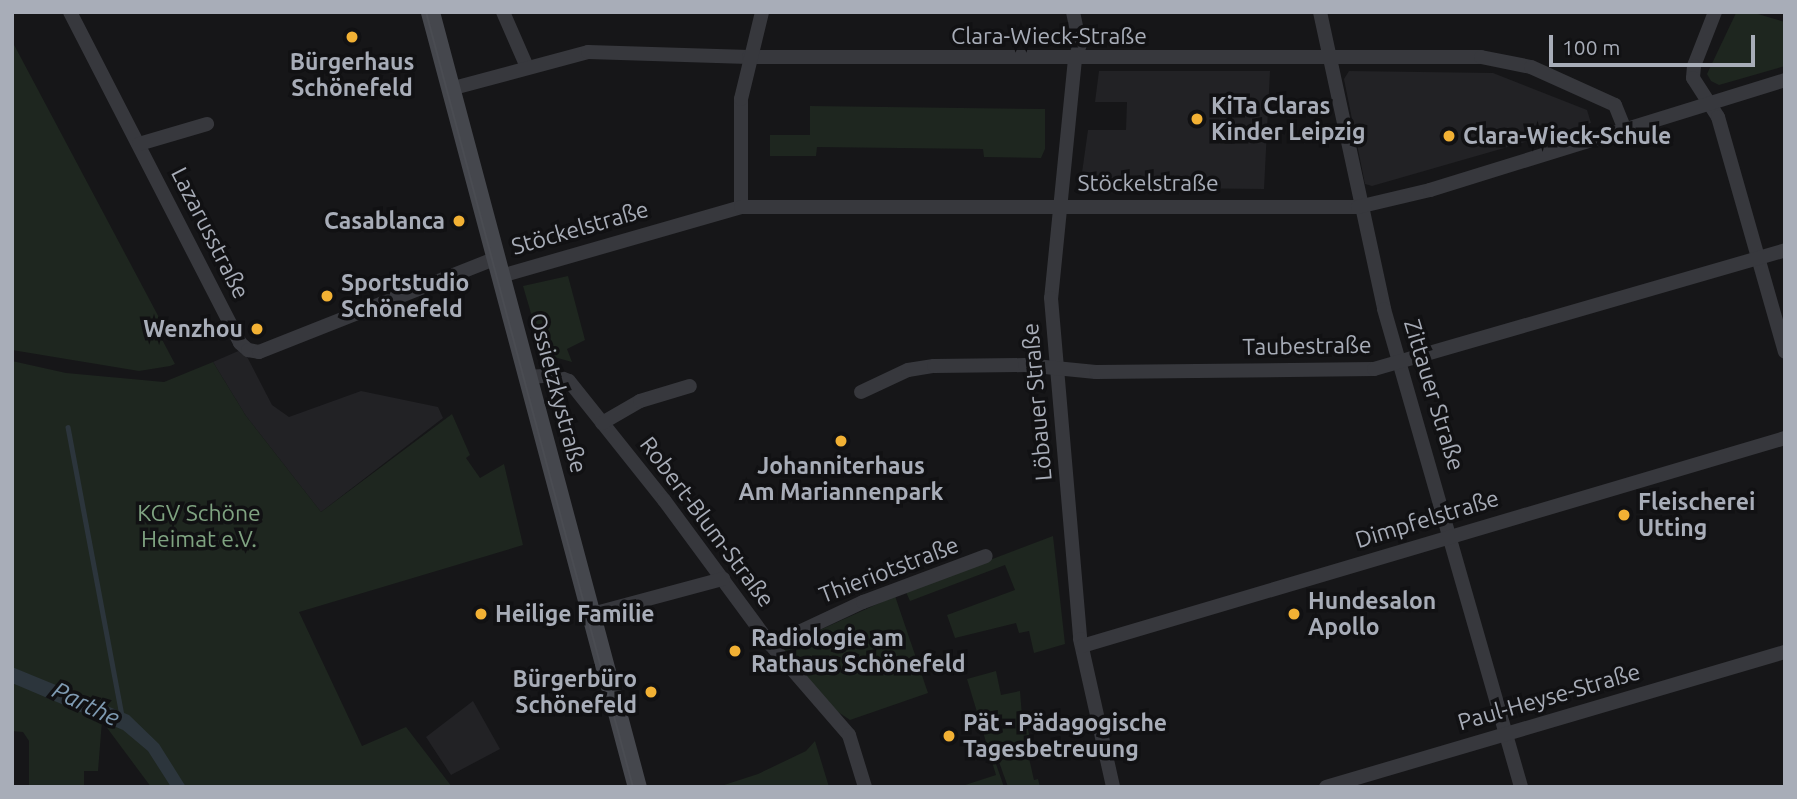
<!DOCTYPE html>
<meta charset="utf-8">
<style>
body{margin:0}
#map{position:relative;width:1797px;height:799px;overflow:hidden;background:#161618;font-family:Ubuntu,sans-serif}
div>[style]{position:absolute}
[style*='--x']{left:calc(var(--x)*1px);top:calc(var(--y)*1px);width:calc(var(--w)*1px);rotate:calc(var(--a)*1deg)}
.built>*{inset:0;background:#222225}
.green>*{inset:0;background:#1e261f}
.water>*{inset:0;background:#2c353c}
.stream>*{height:4.5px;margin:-2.25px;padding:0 2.25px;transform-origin:2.25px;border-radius:2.25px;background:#2c353c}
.minor>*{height:14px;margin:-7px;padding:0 7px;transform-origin:7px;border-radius:7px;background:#37383d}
.secondary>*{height:19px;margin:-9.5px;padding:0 9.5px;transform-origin:9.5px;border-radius:9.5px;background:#45474d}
.tram>*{height:2px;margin:-1px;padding:0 1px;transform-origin:1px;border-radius:1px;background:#4a4c52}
.dots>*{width:19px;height:19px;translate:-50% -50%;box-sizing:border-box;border:4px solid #111113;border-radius:50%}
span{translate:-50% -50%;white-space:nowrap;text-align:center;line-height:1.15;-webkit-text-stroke:7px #111113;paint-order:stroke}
.street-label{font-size:23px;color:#a8adb8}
.poi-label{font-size:23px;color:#a8adb8;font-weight:700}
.left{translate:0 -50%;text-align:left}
.right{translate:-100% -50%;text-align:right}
.park-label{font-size:23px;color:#7fa381}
.water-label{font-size:24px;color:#7f9bb3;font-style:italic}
.frame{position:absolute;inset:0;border:14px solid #a8adb8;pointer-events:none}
.scale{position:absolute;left:1549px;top:35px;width:206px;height:32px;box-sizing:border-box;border:4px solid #a8adb8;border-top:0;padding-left:9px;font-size:21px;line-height:24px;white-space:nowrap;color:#a8adb8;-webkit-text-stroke:5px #111113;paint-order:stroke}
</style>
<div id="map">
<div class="built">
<i style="clip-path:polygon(1099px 71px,1270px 71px,1264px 189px,1080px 187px,1088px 130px,1126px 130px,1127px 102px,1095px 102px)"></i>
<i style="clip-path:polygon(1349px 71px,1493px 73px,1587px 110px,1591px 123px,1372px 186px,1365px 184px,1344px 79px)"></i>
<i style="clip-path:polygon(243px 349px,272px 405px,289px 417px,361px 391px,438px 407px,443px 418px,321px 512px,246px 416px,213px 362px)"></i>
<i style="clip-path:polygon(473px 701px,500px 749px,451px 775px,426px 737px)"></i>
</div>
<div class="green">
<i style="clip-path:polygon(1751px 12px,1785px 22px,1785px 66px,1719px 85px,1711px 81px,1707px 74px,1736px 13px)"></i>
<i style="clip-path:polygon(12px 41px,163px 325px,157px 330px,175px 364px,170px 366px,139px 371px,12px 350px)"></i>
<i style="clip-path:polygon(810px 106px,1045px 109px,1045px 149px,1041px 158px,984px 157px,983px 149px,817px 147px,816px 156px,770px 156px,770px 135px,810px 135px)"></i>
<i style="clip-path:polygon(568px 276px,585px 340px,567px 349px,572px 362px,543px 354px,523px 286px)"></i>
<i style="clip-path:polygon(12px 361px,66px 373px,164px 382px,213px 362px,246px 416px,321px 512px,452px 414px,470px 455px,466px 458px,480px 478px,504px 464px,523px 545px,299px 612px,362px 746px,406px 727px,452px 787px,151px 787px,102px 721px,98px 771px,84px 771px,84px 785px,29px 785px,29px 741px,23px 732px,12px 731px)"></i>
<i style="clip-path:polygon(1053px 536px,1065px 644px,1034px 653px,1029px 631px,1019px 633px,1016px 623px,955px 638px,947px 615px,1015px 590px,1005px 565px,910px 601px,906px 592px)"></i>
<i style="clip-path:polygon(895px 596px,928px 693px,850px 720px,829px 706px,780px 648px)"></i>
<i style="clip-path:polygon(996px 671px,1001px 695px,1020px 691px,1023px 729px,1028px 729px,1030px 739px,995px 761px,1004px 787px,959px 787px,996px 775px,967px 679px)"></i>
<i style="clip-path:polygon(815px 741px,829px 787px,718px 787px,758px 774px,806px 751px)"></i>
<i style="clip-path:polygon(1026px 745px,1034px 780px,1038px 779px,1040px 787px,1008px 787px,999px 762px)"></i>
</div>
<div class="water">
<i style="clip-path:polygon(12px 667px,129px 715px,159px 744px,186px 787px,171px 787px,148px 751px,123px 730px,12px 683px)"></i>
</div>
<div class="stream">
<i style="--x:68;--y:427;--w:293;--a:79.4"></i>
</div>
<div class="minor">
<i style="--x:70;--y:12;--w:372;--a:62.8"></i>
<i style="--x:240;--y:343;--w:11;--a:41"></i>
<i style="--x:248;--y:350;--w:11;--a:10"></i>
<i style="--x:259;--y:352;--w:255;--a:-21.6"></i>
<i style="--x:503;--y:12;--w:60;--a:66.4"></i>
<i style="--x:1073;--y:12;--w:33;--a:78"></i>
<i style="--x:1080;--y:44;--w:16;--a:108"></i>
<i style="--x:1075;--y:59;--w:240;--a:95.7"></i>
<i style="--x:1051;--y:298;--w:342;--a:85.1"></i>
<i style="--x:1080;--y:639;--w:152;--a:77.4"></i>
<i style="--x:1320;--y:12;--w:304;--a:77.8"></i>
<i style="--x:1384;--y:309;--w:497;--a:74"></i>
<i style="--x:1715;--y:12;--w:58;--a:111.3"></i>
<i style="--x:1694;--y:66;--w:12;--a:95"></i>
<i style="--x:1693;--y:78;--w:46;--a:57.3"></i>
<i style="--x:1718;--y:117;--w:244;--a:74.1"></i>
<i style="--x:450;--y:89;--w:143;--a:-15"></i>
<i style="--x:588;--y:52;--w:161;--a:1.8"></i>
<i style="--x:749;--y:57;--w:732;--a:0"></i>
<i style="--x:1481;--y:57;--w:51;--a:11.3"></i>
<i style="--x:1531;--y:67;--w:92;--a:24.3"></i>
<i style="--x:1615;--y:105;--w:27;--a:68"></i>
<i style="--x:139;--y:144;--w:71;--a:-16.4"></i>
<i style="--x:741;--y:207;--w:108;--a:-90"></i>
<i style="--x:741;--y:99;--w:89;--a:-76.4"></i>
<i style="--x:501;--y:276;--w:250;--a:-16"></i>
<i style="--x:741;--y:207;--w:617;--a:0"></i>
<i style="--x:1358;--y:207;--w:74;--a:-13.3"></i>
<i style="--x:1430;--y:190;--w:372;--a:-17.2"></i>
<i style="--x:528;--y:377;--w:26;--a:-4"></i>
<i style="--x:554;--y:375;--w:16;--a:22"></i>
<i style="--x:569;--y:381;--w:152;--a:51.4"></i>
<i style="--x:664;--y:500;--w:180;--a:53.6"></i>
<i style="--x:771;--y:645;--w:119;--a:49.1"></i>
<i style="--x:849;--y:735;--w:54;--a:72.9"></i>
<i style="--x:861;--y:392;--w:52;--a:-25.1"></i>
<i style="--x:908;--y:370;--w:26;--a:-9"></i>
<i style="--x:934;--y:366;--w:91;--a:-0.6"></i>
<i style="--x:1025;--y:365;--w:71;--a:5.6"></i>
<i style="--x:1096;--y:372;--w:278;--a:-0.6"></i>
<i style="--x:1374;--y:369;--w:428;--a:-16.1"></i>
<i style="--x:602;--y:423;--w:44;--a:-30.1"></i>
<i style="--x:640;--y:401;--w:52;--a:-16.7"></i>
<i style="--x:592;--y:614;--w:136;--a:-15"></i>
<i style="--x:771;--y:645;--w:102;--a:-25.1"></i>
<i style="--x:863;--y:602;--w:131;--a:-20.5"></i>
<i style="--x:1082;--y:646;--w:733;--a:-16.48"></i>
<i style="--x:1326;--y:787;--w:478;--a:-16.4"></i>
</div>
<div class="secondary">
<i style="--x:430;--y:12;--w:802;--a:75.05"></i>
</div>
<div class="tram">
<i style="--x:426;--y:12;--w:802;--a:75.05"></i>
</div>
<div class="dots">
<i style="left:352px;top:37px;background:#f2b134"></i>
<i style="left:1197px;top:119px;background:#f2b134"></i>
<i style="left:1449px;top:136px;background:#f2b134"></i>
<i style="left:459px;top:221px;background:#f2b134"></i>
<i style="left:327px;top:296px;background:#f2b134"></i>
<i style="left:257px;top:329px;background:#f2b134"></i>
<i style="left:841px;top:441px;background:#f2b134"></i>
<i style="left:1624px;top:515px;background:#f2b134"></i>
<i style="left:481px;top:614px;background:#f2b134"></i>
<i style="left:1294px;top:614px;background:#f2b134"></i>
<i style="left:735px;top:651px;background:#f2b134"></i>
<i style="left:651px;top:692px;background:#f2b134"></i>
<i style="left:949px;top:736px;background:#f2b134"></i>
</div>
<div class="street-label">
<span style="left:1049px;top:36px">Clara-Wieck-Straße</span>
<span style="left:1148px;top:183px">Stöckelstraße</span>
<span style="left:580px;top:228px;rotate:-16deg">Stöckelstraße</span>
<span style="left:210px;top:233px;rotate:63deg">Lazarusstraße</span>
<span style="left:1307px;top:346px;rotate:-1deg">Taubestraße</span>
<span style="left:558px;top:393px;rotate:75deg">Ossietzkystraße</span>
<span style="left:1434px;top:395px;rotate:73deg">Zittauer Straße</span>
<span style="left:1037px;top:402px;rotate:-95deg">Löbauer Straße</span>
<span style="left:1427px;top:519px;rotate:-17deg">Dimpfelstraße</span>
<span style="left:707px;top:522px;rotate:53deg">Robert-Blum-Straße</span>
<span style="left:889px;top:570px;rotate:-21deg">Thieriotstraße</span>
<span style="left:1549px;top:697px;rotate:-16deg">Paul-Heyse-Straße</span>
</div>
<div class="poi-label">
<span style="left:352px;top:75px">Bürgerhaus<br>Schönefeld</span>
<span class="left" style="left:1211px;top:119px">KiTa Claras<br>Kinder Leipzig</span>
<span class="left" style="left:1463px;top:136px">Clara-Wieck-Schule</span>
<span class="right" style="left:445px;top:221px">Casablanca</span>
<span class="left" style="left:341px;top:296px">Sportstudio<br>Schönefeld</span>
<span class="right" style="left:243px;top:329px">Wenzhou</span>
<span style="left:841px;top:479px">Johanniterhaus<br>Am Mariannenpark</span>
<span class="left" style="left:1638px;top:515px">Fleischerei<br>Utting</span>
<span class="left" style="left:1308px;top:614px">Hundesalon<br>Apollo</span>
<span class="left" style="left:495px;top:614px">Heilige Familie</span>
<span class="left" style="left:751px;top:651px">Radiologie am<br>Rathaus Schönefeld</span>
<span class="right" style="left:637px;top:692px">Bürgerbüro<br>Schönefeld</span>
<span class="left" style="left:963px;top:736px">Pät - Pädagogische<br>Tagesbetreuung</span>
</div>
<div class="park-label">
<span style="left:199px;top:526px">KGV Schöne<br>Heimat e.V.</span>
</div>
<div class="water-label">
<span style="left:86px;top:704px;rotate:26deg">Parthe</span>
</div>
<div class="frame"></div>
<div class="scale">100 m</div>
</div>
